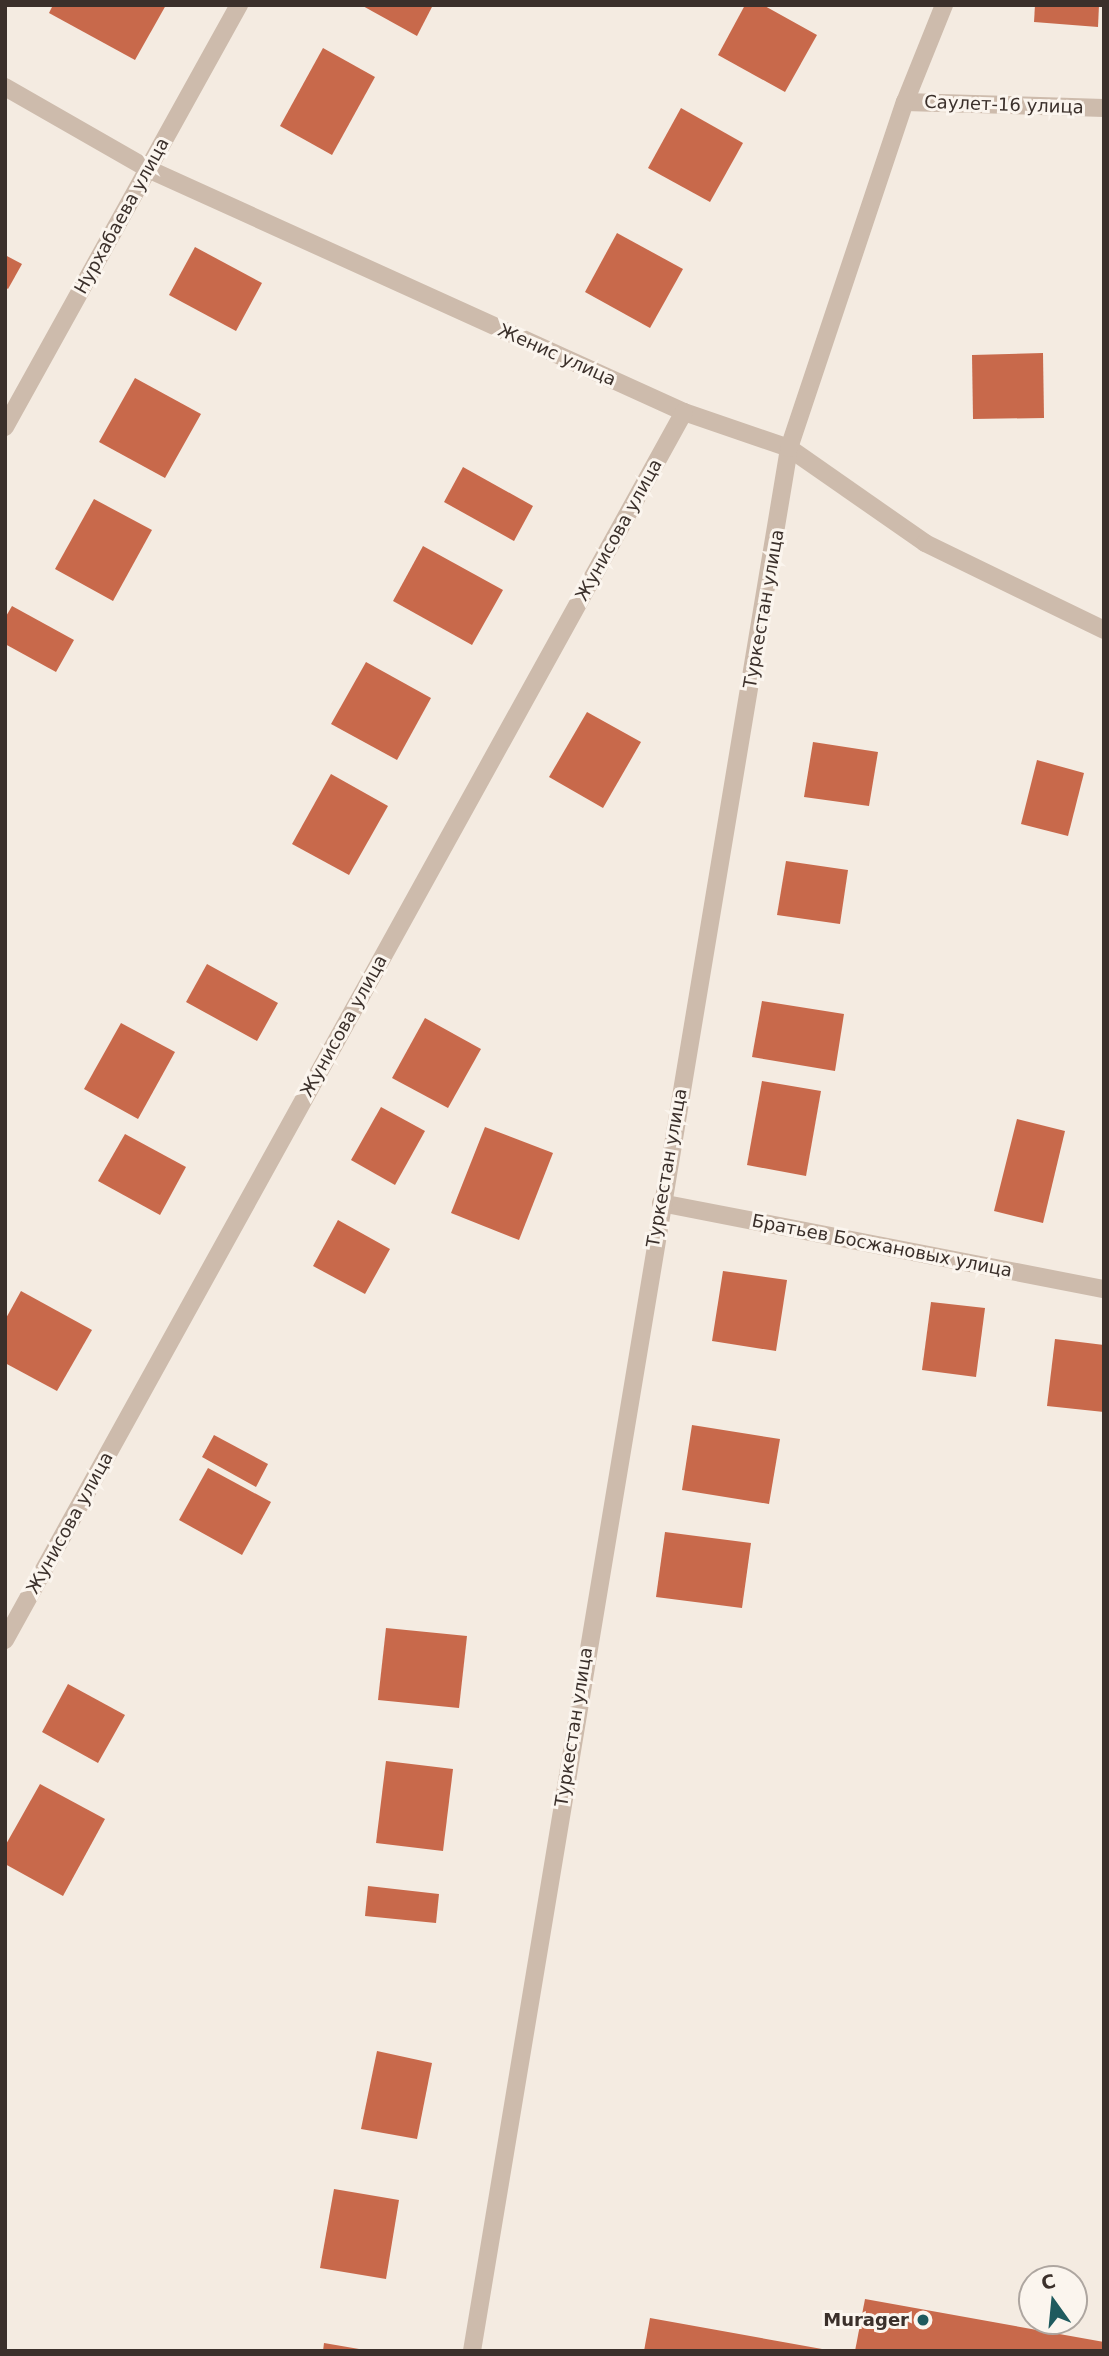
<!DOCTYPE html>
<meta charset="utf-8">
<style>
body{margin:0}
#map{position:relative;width:1109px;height:2356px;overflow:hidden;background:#f4ebe1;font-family:"DejaVu Sans",sans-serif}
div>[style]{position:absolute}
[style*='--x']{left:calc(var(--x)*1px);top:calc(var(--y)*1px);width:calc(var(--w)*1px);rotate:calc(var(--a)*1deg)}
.building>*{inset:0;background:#c8694b}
.minor>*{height:18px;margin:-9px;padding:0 9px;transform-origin:9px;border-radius:9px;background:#cdbbac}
.dots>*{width:19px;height:19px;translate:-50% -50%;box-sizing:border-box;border:4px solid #fbf5ee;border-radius:50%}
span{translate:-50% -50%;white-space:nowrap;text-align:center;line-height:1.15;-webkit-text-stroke:6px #fbf5ee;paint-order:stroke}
.street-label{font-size:18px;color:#3b302b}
.poi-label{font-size:18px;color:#3b302b;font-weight:700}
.right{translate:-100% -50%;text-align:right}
.frame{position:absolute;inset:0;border:7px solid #3b302b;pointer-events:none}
.north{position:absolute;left:1018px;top:2265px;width:70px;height:70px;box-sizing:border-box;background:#fbf5ee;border:2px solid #aea6a0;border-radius:50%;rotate:345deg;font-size:19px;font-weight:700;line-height:28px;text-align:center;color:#3b302b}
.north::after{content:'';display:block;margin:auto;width:24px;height:32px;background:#1f5a5e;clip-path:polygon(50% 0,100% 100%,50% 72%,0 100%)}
</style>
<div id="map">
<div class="building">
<i style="clip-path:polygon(53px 5px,166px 5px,135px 60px,49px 13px)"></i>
<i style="clip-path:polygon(361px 5px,433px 5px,417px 36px)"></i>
<i style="clip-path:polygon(745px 5px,763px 5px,817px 35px,785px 92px,718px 55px)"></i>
<i style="clip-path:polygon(1035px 5px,1099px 5px,1098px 27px,1034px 22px)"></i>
<i style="clip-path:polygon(323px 48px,375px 77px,332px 155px,280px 126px)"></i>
<i style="clip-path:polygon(681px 108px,743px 143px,710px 202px,648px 168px)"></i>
<i style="clip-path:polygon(617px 233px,683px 269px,650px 328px,585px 292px)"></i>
<i style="clip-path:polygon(195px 247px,262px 283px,236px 331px,169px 295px)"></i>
<i style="clip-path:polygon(5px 255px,22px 264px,8px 289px,5px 287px)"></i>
<i style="clip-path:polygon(1043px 353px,1044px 418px,973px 419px,972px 355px)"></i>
<i style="clip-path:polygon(135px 378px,201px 414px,165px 478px,99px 442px)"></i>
<i style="clip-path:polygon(463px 467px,533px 506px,514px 541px,444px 502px)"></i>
<i style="clip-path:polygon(94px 499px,152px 530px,113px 601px,55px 569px)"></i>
<i style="clip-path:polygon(423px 546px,503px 590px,472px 645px,393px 601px)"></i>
<i style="clip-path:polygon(12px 606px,74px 640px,56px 672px,5px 644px,5px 618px)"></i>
<i style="clip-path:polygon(366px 662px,431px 698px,397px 760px,331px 724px)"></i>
<i style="clip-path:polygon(587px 712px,641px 742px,603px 808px,549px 777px)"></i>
<i style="clip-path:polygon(813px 742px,878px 752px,869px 806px,804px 797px)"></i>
<i style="clip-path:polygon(1037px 760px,1084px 773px,1068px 836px,1021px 824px)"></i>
<i style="clip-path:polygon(331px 774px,388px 806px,349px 875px,292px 844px)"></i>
<i style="clip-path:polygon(786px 861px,848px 870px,840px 924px,777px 915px)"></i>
<i style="clip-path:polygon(207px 964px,278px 1003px,257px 1041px,186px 1002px)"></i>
<i style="clip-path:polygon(762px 1001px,844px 1014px,835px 1071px,752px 1057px)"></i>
<i style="clip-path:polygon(425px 1018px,481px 1049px,448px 1108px,392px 1078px)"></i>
<i style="clip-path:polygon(121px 1023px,175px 1052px,138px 1119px,84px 1089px)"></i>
<i style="clip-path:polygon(762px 1081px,821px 1091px,806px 1176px,747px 1165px)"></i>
<i style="clip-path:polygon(381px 1107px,425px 1131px,395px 1185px,351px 1160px)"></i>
<i style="clip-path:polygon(1017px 1119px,1065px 1131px,1043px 1223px,994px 1211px)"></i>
<i style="clip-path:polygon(485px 1127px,553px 1153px,519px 1240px,451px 1213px)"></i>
<i style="clip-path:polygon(125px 1134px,186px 1167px,160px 1215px,98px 1181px)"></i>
<i style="clip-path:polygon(338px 1220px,390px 1249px,365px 1294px,313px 1266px)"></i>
<i style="clip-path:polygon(723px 1271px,787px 1280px,776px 1351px,712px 1341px)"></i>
<i style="clip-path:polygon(21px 1291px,92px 1330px,57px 1391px,5px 1363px,5px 1320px)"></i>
<i style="clip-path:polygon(931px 1302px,985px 1308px,976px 1377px,922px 1370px)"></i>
<i style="clip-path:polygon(1055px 1339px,1104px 1345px,1104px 1412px,1047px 1406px)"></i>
<i style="clip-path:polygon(692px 1425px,780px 1439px,769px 1504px,682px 1490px)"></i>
<i style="clip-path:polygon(214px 1435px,268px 1464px,256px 1487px,202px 1457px)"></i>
<i style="clip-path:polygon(208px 1468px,271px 1502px,242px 1555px,179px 1520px)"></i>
<i style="clip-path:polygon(665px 1532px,751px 1543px,742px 1608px,656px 1597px)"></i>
<i style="clip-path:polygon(386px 1628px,467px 1636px,459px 1708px,378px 1700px)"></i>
<i style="clip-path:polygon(68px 1684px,125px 1715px,98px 1763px,42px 1732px)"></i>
<i style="clip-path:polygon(386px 1761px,453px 1769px,443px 1851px,376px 1843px)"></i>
<i style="clip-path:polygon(40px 1784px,105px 1819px,63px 1896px,5px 1864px,5px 1846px)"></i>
<i style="clip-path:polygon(368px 1886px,439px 1894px,436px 1923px,365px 1916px)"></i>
<i style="clip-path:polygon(377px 2051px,432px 2063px,417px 2139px,361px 2129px)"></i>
<i style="clip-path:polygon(334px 2189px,399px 2200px,386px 2279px,320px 2268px)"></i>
<i style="clip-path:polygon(865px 2299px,1104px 2342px,1104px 2351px,855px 2351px)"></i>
<i style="clip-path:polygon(650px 2318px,822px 2349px,821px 2351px,644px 2351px)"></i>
<i style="clip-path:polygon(324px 2343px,359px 2349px,359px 2351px,323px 2351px)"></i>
</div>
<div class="minor">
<i style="--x:5;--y:87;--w:165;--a:29.8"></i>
<i style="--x:148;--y:169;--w:589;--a:24.39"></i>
<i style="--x:684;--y:412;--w:111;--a:18.9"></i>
<i style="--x:789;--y:448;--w:166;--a:34.9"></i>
<i style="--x:925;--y:543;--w:199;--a:25.9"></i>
<i style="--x:905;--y:102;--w:199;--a:1.7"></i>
<i style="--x:5;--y:427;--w:483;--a:-61"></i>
<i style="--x:661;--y:1203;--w:451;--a:11"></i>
<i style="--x:5;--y:1640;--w:1403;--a:-61.06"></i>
<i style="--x:472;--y:2351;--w:1929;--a:-80.54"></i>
<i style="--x:789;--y:448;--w:365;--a:-71.5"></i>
<i style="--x:905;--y:102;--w:105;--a:-68.1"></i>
</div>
<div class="dots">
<i style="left:923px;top:2320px;background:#1f5a5e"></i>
</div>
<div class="street-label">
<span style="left:1004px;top:105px;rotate:2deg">Саулет-16 улица</span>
<span style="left:122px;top:216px;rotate:-61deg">Нурхабаева улица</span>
<span style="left:557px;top:355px;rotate:24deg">Женис улица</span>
<span style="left:619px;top:530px;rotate:-61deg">Жунисова улица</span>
<span style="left:764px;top:609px;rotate:-80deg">Туркестан улица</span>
<span style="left:344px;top:1026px;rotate:-61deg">Жунисова улица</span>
<span style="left:667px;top:1168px;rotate:-80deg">Туркестан улица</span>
<span style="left:882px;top:1246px;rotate:11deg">Братьев Босжановых улица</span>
<span style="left:70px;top:1523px;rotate:-61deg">Жунисова улица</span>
<span style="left:574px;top:1727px;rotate:-81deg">Туркестан улица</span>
</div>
<div class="poi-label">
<span class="right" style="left:909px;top:2320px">Murager</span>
</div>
<div class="frame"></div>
<div class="north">С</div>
</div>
